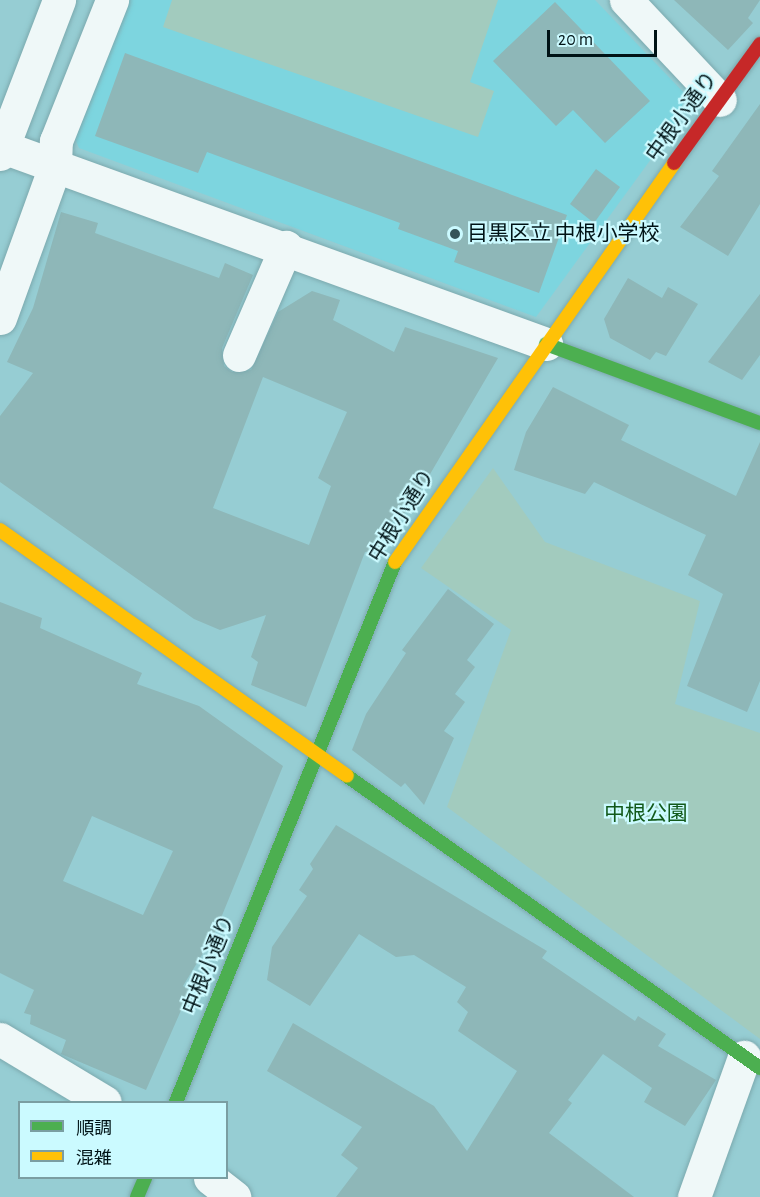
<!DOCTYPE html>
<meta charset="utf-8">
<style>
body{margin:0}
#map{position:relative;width:760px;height:1197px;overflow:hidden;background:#96cdd3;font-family:"Alegreya Sans","Noto Sans JP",sans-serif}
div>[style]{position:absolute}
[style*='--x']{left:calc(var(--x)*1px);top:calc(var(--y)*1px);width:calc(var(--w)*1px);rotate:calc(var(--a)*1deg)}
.built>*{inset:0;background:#7dd5df}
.green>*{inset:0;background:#a2cbbe}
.building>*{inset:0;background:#8eb7b8}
.roads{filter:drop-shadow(0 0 2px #7ca9ae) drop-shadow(0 0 2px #7ca9ae)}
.street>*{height:33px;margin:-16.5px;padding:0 16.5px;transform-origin:16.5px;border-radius:16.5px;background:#eff8f8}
.fast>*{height:14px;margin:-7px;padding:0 7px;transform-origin:7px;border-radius:7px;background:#4caf50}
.slow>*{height:14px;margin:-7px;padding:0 7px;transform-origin:7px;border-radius:7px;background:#ffc107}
.jam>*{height:14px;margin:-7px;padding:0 7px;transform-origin:7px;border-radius:7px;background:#c62828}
.dots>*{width:16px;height:16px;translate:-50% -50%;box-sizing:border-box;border:3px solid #cbfaff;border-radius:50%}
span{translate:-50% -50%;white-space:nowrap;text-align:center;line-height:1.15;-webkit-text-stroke:4.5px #cbfaff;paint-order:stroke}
.street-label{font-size:21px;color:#001316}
.poi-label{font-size:21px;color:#001316}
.left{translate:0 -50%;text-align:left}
.park-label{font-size:21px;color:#12591a}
.legend{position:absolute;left:18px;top:1101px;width:210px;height:78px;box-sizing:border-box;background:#cbfaff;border:2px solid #7a9ea2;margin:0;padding:8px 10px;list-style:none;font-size:18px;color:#001316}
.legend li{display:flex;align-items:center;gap:12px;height:30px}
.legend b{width:30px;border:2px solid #7a9ea2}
.scale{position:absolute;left:547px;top:30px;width:110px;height:27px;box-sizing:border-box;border:3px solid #001316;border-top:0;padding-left:8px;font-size:18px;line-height:21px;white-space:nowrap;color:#001316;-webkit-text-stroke:4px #cbfaff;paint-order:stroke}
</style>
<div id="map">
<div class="built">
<i style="clip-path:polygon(125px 0,595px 0,685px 94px,678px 122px,536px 317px,79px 148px,73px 134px)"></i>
</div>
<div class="green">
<i style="clip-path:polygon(172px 0,498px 0,470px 82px,494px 91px,478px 137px,163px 27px)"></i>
<i style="clip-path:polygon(493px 468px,545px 542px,700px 601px,675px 704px,760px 733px,760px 1039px,447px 807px,511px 630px,421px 568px)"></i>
</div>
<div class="building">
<i style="clip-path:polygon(674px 0,760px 0,748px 18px,753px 23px,728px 50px)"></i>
<i style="clip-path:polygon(555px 2px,650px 101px,605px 143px,573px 110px,556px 126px,493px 61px)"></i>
<i style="clip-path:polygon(125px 53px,567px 215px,539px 293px,454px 262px,458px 251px,398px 229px,400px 223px,207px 152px,198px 173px,95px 136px)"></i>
<i style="clip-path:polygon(760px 104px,760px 204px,728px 256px,680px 227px,719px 176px,712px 171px)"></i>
<i style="clip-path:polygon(596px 169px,620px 187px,594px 223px,570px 204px)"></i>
<i style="clip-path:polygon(evenodd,61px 212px,98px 223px,95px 233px,219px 278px,225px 263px,253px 275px,222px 348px,224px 366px,232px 372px,251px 370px,278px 312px,312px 291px,340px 300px,333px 320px,394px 352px,405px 327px,498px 358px,426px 481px,402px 517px,395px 516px,379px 551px,365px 552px,306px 707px,251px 685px,258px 662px,251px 657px,266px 615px,220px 630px,194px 619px,0 482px,0 416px,33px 373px,7px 362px,33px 308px,61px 212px,263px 377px,347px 412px,318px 478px,331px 486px,309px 545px,213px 508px,263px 377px)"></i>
<i style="clip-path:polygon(628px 278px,662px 298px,668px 287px,698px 304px,666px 356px,656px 352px,650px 360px,610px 338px,604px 319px)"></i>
<i style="clip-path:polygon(760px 294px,760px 355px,742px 380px,708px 362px)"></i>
<i style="clip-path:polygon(553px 387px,629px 425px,621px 440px,736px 496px,760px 442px,760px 681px,747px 712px,687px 686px,723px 594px,688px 575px,706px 535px,594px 482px,585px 494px,514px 470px,526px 432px)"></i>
<i style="clip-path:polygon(448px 589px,494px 624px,467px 660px,475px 667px,455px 694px,465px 702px,444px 731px,454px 738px,424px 805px,405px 783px,401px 787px,352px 750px,366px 714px,406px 653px,402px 650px)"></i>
<i style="clip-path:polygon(evenodd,0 602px,42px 618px,40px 628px,142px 673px,137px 684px,199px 706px,283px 766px,214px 935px,183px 986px,190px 990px,146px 1090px,61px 1054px,66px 1040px,30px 1024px,31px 1015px,24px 1013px,34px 990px,0 973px,0 602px,92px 816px,173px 851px,143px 915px,63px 881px,92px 816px)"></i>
<i style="clip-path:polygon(336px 825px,547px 951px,542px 958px,635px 1021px,638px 1016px,666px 1034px,658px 1046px,716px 1080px,685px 1126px,644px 1102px,652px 1088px,603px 1054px,568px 1100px,572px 1103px,549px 1133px,634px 1197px,336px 1197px,358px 1168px,341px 1155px,362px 1127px,267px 1071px,293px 1023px,434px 1106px,467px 1151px,517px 1071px,458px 1031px,468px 1012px,457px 1002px,466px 987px,414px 955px,396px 957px,359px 934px,310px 1006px,267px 980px,272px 947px,307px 896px,299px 890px,313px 869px,310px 864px)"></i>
</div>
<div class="roads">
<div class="street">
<i style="--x:626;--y:0;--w:137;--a:46.8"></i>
<i style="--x:0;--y:146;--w:581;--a:19.93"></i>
<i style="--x:0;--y:154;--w:165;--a:-69"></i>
<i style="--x:0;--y:318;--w:162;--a:-70.1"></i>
<i style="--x:55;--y:166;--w:25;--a:-88"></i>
<i style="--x:56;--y:141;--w:152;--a:-68.3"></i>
<i style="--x:239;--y:355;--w:118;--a:-66.5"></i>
<i style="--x:0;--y:1039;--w:122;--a:31"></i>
<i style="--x:210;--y:1178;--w:31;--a:38"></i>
<i style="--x:694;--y:1197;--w:149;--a:-70.3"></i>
</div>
<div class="fast">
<i style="--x:546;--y:344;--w:228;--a:20.3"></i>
<i style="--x:347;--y:776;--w:506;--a:35.26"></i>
<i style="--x:176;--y:1102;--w:583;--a:-67.92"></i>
<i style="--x:137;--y:1197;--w:21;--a:-67"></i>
</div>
<div class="slow">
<i style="--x:0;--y:530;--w:425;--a:35.3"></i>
<i style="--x:395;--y:562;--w:487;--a:-55"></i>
</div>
<div class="jam">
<i style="--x:674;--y:163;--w:147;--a:-54.1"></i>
</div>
</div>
<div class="dots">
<i style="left:455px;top:234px;background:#345458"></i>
</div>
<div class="street-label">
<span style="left:682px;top:117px;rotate:-54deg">中根小通り</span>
<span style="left:402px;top:516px;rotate:-58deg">中根小通り</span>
<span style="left:209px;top:965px;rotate:-68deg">中根小通り</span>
</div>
<div class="poi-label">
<span class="left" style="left:467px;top:234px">目黒区立 中根小学校</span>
</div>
<div class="park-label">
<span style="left:646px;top:814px">中根公園</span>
</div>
<ul class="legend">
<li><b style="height:8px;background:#4caf50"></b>順調</li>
<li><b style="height:8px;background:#ffc107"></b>混雑</li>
</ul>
<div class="scale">20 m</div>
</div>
